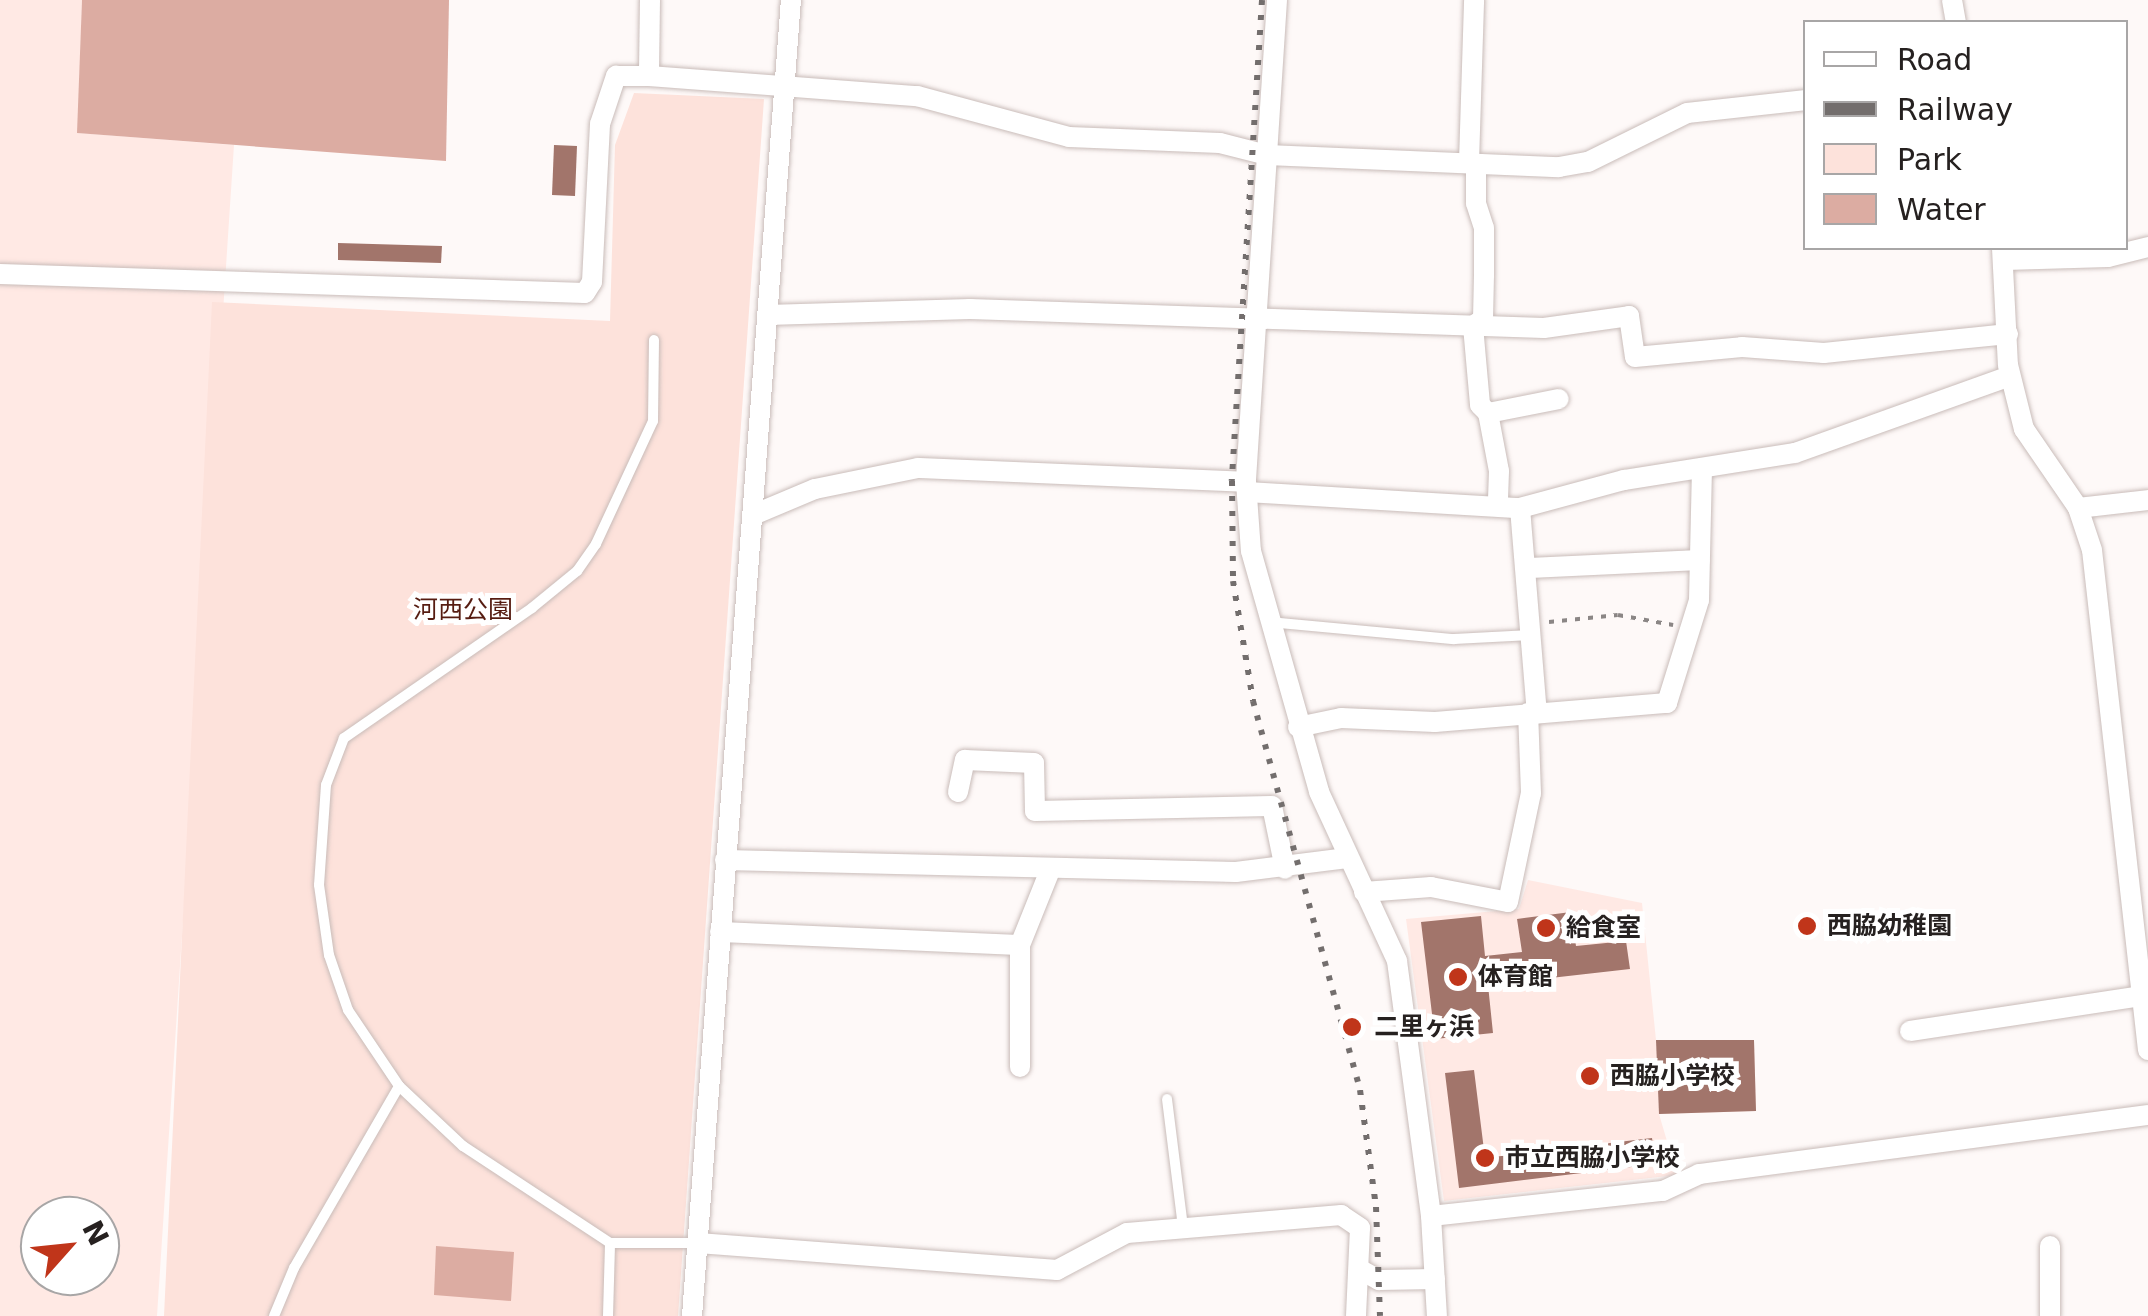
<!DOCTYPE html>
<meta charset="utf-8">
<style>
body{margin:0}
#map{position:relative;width:2148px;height:1316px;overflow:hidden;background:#fef9f8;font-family:"DejaVu Sans","Noto Sans JP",sans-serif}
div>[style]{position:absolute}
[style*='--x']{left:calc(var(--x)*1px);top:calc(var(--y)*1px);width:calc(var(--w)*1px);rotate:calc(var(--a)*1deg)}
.built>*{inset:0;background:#ffe9e4}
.green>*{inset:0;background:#fde2db}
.water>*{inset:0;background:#dcaca2}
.building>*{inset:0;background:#a2756b}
.path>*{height:4px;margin-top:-2px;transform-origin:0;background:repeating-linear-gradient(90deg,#8b8685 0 5px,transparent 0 13px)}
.roads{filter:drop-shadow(0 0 2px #c9bcb9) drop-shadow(0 0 2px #c9bcb9)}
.lane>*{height:10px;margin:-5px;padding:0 5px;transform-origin:5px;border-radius:5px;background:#fff}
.street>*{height:20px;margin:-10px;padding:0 10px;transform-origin:10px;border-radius:10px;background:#fff}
.rail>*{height:6px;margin-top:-3px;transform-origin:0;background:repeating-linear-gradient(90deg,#736e6d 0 5px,transparent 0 15px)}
.dots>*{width:28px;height:28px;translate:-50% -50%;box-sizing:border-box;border:5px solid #fff;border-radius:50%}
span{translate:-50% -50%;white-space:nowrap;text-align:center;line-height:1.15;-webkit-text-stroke:10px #fff;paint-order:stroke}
.park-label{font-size:25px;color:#561c11}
.poi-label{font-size:25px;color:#262120;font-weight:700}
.left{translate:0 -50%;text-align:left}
.legend{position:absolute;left:1803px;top:20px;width:325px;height:230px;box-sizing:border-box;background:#fff;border:2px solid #a8a6a6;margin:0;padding:12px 18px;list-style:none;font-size:30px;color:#262120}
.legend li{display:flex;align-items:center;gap:20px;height:50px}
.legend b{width:50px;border:2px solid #a8a6a6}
.north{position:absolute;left:20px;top:1196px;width:100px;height:100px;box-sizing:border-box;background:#fff;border:2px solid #a8a6a6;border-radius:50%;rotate:63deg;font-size:28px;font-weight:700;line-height:40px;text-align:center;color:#262120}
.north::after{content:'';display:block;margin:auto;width:35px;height:45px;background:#c0351a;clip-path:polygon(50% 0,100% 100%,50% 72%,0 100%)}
</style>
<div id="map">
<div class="built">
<i style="clip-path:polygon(evenodd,0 0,82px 0,78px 133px,234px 145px,157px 1316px,0 1316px,0 0,40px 1216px,100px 1216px,100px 1276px,40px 1276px,40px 1216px)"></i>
<i style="clip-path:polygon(1528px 880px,1642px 903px,1656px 1040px,1754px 1040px,1756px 1111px,1659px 1114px,1677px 1175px,1444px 1201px,1406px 919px,1519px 909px)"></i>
</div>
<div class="green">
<i style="clip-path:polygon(634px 93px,764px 99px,678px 1316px,164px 1316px,212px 302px,610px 321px,615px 145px)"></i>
</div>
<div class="water">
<i style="clip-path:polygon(82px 0,449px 0,446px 161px,77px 133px)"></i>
<i style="clip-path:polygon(436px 1246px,514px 1252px,511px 1301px,434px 1295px)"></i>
</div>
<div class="building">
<i style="clip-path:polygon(554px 145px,577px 146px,575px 196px,552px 195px)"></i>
<i style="clip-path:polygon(338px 243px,442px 246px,441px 263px,338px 260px)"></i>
<i style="clip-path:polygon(1571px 912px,1576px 946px,1626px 941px,1630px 969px,1488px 985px,1493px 1033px,1435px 1039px,1421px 922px,1481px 916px,1485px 956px,1522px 952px,1517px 919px)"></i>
<i style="clip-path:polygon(1656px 1040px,1754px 1040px,1756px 1111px,1659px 1114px)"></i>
<i style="clip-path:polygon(1474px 1070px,1485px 1158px,1652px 1138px,1656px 1164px,1459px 1188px,1445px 1073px)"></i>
</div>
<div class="path">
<i style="--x:1549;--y:622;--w:69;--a:-5.8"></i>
<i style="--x:1618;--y:615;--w:56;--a:10.3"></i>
</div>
<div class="roads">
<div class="lane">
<i style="--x:654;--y:340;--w:81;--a:90.7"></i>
<i style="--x:653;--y:421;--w:136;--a:114.9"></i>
<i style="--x:596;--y:544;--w:33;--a:125"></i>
<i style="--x:577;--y:571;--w:58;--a:140.6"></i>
<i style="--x:532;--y:608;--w:229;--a:145.3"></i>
<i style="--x:344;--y:738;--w:50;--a:111"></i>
<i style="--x:326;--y:785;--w:100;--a:94"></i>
<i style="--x:319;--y:885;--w:71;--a:81.9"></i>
<i style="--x:329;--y:955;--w:58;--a:70.9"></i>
<i style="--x:348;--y:1010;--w:92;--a:56.1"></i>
<i style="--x:399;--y:1086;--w:88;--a:43.2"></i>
<i style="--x:463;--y:1146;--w:176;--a:33.4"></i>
<i style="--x:610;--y:1243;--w:88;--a:0"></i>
<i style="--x:1269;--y:622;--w:186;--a:5.3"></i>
<i style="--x:1454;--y:639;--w:77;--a:-3"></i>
<i style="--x:1167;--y:1099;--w:130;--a:82.9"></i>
<i style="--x:274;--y:1316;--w:52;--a:-67.4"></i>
<i style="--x:294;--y:1268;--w:210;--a:-60"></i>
<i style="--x:608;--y:1316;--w:73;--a:-88.4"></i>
</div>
<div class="street">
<i style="--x:650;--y:0;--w:76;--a:90.8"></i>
<i style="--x:649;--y:76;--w:269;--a:4.3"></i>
<i style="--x:917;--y:96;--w:157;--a:15.1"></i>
<i style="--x:1069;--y:137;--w:151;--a:2.3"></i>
<i style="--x:1220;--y:143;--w:49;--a:14.3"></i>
<i style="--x:1267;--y:155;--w:292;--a:2.4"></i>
<i style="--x:1559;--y:167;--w:29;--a:-10"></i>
<i style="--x:1588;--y:162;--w:110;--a:-26.3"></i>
<i style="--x:1687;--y:113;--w:120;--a:-6.2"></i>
<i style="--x:1277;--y:0;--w:483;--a:93.7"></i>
<i style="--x:1246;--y:482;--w:69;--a:85.9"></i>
<i style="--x:1251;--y:551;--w:250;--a:74.2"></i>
<i style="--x:1319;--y:792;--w:186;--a:65.2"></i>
<i style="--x:1397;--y:961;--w:257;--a:82.4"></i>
<i style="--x:1431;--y:1216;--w:100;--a:86.6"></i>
<i style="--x:1952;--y:0;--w:22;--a:80"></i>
<i style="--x:2002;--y:248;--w:117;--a:87.1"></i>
<i style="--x:2008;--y:365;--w:66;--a:76"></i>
<i style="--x:2024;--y:429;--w:96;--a:55.6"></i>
<i style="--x:2078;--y:508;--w:44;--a:71.6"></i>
<i style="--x:2092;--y:550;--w:503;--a:83.61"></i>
<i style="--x:2005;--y:260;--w:103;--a:-1.7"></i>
<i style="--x:2108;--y:257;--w:41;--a:-14"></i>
<i style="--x:0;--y:274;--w:585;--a:1.86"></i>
<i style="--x:585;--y:293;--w:13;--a:-58"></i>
<i style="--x:592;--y:282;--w:158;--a:-87.1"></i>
<i style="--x:600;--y:124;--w:51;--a:-71.6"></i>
<i style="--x:616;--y:76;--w:33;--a:0"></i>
<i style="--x:767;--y:315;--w:203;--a:-1.7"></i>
<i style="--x:970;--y:309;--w:574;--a:1.9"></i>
<i style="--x:1544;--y:328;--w:86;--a:-8"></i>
<i style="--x:1629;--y:316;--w:41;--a:81.7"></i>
<i style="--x:1635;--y:357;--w:107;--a:-5.3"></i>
<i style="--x:1742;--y:347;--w:82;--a:4.2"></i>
<i style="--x:1824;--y:353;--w:185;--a:-5.9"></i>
<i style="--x:1473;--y:326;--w:12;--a:-35"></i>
<i style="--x:1483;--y:319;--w:44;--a:-88.7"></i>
<i style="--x:1484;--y:275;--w:47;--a:-90"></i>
<i style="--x:1484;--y:228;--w:26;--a:-108"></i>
<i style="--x:1476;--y:203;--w:36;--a:-90"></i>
<i style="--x:1476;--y:167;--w:9;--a:-144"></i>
<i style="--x:1469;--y:162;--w:162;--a:-88.2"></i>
<i style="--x:1473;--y:326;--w:79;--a:84.9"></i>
<i style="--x:1480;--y:405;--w:11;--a:45"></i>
<i style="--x:1488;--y:413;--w:59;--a:79.3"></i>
<i style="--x:1499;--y:471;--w:35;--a:92"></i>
<i style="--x:1488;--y:413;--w:72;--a:-11.2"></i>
<i style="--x:1247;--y:492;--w:273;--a:3.4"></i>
<i style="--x:1520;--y:508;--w:108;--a:-15.1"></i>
<i style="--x:1624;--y:480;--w:173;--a:-9"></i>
<i style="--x:1795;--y:453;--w:228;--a:-19.7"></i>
<i style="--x:1520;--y:508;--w:206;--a:85.3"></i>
<i style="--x:2078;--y:508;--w:70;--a:-6.5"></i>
<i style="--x:753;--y:515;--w:67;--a:-22.8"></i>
<i style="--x:815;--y:489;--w:105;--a:-11.5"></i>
<i style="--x:918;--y:468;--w:328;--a:2.4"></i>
<i style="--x:1529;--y:568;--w:171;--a:-2.7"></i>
<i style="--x:1298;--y:727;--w:44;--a:-11.8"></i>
<i style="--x:1341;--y:718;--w:94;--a:2.4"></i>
<i style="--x:1435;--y:722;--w:233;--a:-4.7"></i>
<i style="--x:1667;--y:703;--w:108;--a:-72.7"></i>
<i style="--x:1699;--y:600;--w:132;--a:-88.7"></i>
<i style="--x:958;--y:792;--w:33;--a:-78"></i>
<i style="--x:965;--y:760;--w:69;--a:2.5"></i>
<i style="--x:1034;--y:763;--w:48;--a:88.8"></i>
<i style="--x:1035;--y:811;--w:237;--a:-1.2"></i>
<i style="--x:1272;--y:806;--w:64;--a:78.3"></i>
<i style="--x:725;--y:860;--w:511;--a:1.35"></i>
<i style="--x:1236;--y:872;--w:112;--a:-7.2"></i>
<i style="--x:1364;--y:892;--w:67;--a:-4.3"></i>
<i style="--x:1431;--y:887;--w:78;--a:11"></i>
<i style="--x:1508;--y:902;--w:111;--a:-78.1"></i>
<i style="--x:1531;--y:793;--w:80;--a:-92.1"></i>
<i style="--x:720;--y:932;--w:300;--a:2.5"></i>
<i style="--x:1910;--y:1031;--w:235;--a:-8.6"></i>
<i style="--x:1020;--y:1067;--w:122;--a:-90"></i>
<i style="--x:1020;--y:945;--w:83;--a:-68.1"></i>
<i style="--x:1431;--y:1216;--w:233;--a:-6.2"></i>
<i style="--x:1663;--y:1191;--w:40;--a:-25"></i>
<i style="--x:1699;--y:1174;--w:453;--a:-7.5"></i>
<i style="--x:698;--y:1243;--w:360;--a:4.3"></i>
<i style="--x:1057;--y:1270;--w:79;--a:-27.9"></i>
<i style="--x:1127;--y:1233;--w:215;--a:-4.8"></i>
<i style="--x:1341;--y:1215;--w:23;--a:34"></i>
<i style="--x:1360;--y:1228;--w:88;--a:92.6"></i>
<i style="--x:1361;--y:1270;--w:21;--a:29"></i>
<i style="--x:1379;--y:1280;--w:56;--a:-1"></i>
<i style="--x:692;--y:1316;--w:1320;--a:-85.7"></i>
<i style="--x:2050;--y:1316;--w:70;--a:-90"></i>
</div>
</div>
<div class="rail">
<i style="--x:1262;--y:0;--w:482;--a:93.6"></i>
<i style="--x:1232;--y:481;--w:100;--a:89.4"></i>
<i style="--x:1233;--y:581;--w:122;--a:80.5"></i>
<i style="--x:1253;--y:701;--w:403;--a:74.6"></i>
<i style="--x:1360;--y:1090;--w:118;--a:82.2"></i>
<i style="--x:1376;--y:1207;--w:109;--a:87.9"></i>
</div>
<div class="dots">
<i style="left:1807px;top:926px;background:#c0351a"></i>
<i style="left:1546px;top:928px;background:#c0351a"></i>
<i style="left:1458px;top:977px;background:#c0351a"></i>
<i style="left:1352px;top:1027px;background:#c0351a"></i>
<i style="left:1590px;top:1076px;background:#c0351a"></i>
<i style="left:1485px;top:1158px;background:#c0351a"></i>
</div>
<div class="park-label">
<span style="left:463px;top:610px">河西公園</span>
</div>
<div class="poi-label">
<span class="left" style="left:1827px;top:926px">西脇幼稚園</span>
<span class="left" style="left:1566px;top:928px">給食室</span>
<span class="left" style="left:1478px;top:977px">体育館</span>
<span class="left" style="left:1374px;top:1027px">二里ヶ浜</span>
<span class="left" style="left:1610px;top:1076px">西脇小学校</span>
<span class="left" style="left:1505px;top:1158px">市立西脇小学校</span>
</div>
<ul class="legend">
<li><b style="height:12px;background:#fff"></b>Road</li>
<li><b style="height:12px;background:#736e6d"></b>Railway</li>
<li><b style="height:28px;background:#fde2db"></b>Park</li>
<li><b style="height:28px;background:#dcaca2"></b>Water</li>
</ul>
<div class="north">N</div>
</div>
